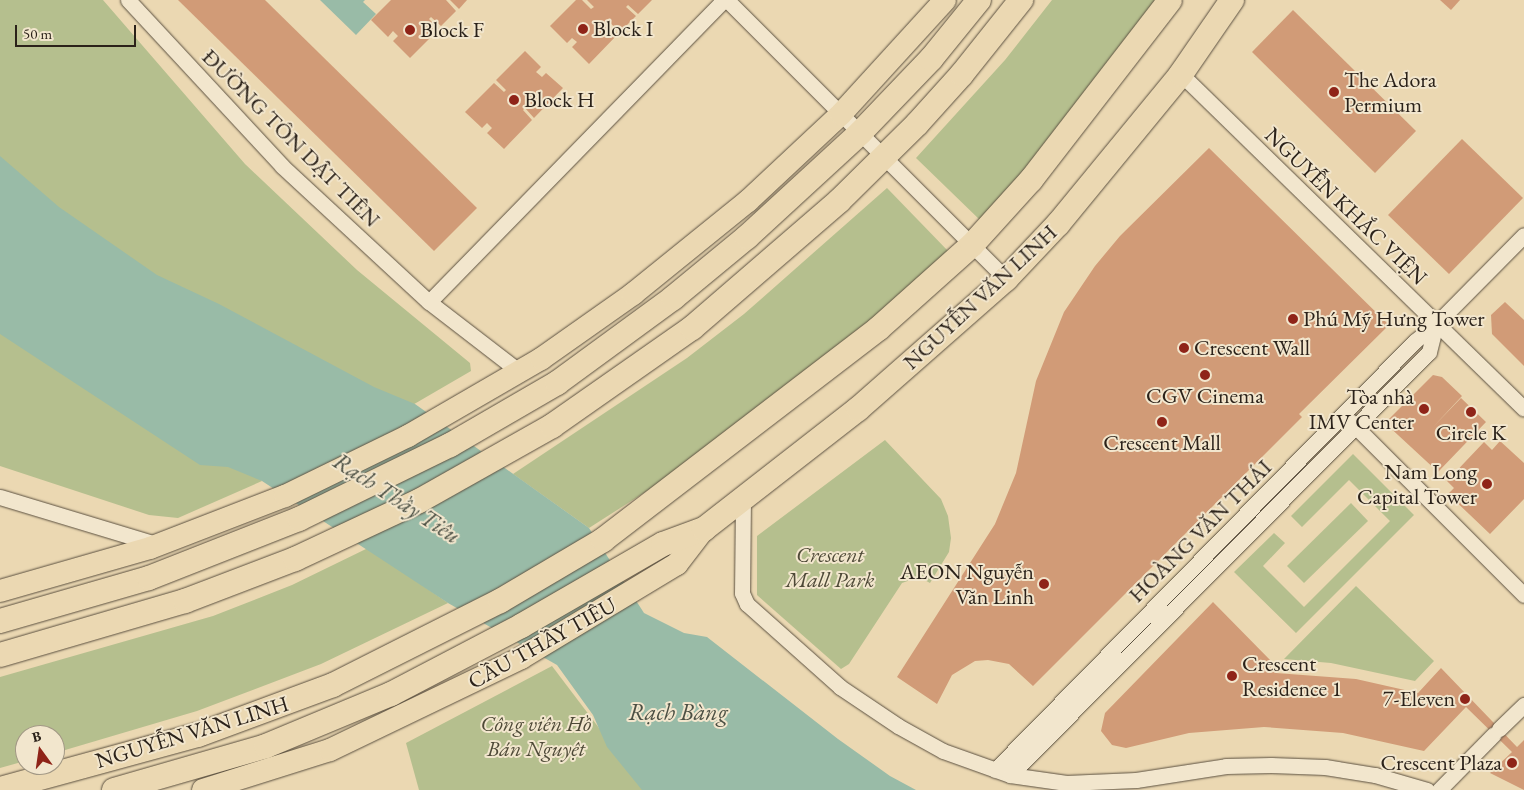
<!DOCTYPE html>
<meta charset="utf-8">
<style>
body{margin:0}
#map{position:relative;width:1524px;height:790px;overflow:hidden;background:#ebd8b2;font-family:"EB Garamond",serif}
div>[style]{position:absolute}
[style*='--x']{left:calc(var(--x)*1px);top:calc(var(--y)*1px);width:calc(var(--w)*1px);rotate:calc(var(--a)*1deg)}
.green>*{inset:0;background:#b5bf8e}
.water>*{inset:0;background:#99bba7}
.building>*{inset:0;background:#d19b77}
.roads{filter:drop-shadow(0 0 1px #5b5040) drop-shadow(0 0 1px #5b5040)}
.minor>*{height:15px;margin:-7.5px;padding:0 7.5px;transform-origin:7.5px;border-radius:7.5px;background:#f2e6cd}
.primary>*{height:22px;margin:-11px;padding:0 11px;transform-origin:11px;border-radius:11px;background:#ebd8b2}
.trunk>*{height:24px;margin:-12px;padding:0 12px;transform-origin:12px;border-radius:12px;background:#ebd8b2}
.dots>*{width:14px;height:14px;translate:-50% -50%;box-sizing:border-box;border:2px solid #f2e6cd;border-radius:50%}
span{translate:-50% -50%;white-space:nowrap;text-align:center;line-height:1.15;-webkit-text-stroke:4px #f2e6cd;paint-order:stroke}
.poi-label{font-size:22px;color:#2b221a}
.left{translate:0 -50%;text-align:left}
.right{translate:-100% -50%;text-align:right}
.street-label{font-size:22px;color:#2b221a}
.park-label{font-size:22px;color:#4e4937;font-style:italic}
.water-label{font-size:24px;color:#4c5044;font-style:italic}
.north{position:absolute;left:15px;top:725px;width:50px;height:50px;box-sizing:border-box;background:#f2e6cd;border:1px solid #a29885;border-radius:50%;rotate:346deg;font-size:14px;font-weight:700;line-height:20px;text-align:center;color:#2b221a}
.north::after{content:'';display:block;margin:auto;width:18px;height:22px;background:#8f2418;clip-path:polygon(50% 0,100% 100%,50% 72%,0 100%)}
.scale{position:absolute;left:15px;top:25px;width:121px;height:22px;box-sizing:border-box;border:2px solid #2b221a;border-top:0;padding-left:6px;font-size:15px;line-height:18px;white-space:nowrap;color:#2b221a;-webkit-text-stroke:4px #f2e6cd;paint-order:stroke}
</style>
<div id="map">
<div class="green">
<i style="clip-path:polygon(0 0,103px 0,245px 164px,357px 270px,470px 363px,471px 371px,385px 421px,0 188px)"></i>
<i style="clip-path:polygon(1052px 0,1157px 0,1085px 104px,981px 221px,916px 158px,1005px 60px)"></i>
<i style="clip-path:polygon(887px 188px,949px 252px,884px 315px,664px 480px,589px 528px,513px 474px,687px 358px,744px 314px)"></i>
<i style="clip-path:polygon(0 285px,262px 481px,178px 518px,149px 515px,0 466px)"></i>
<i style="clip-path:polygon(885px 440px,941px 499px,948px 516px,951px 538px,949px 552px,930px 583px,919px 577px,902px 583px,849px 664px,841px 669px,757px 595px,757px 536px)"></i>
<i style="clip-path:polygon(1353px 454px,1414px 515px,1296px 633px,1234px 572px,1274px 533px,1285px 543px,1263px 566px,1304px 607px,1390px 521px,1349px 480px,1302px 527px,1291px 516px)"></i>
<i style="clip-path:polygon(1351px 503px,1368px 521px,1304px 583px,1287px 566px)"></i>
<i style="clip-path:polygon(368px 548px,448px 603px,321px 664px,197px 711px,55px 753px,55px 735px,25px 735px,25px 761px,0 768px,0 677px,213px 616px,292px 585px)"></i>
<i style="clip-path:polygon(1356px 586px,1434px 661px,1415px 681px,1331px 663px,1284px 659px)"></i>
<i style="clip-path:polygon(552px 666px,646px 790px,419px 790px,406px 743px)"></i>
</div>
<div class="water">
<i style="clip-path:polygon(320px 0,365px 0,363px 2px,376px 14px,356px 35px)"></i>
<i style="clip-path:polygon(0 156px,59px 207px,157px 275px,219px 304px,374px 387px,415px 404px,589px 528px,644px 613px,684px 633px,707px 637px,838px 739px,890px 776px,916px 790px,642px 790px,607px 747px,593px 715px,557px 665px,448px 603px,262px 481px,228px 467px,200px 465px,0 334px)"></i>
</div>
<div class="building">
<i style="clip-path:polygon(178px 0,265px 0,477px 208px,434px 251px)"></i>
<i style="clip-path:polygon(391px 0,446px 0,456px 11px,441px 26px,431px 17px,429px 19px,439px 29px,410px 58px,393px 41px,398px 36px,393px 31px,388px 37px,371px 20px)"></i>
<i style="clip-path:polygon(450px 0,467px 0,459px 9px)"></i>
<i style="clip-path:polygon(576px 0,582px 0,591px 9px,594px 7px,587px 0,652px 0,638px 14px,628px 5px,626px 7px,636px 16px,620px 32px,608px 21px,606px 23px,618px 34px,589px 64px,572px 47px,577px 42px,572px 38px,567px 43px,550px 26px)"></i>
<i style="clip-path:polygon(1440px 0,1460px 0,1451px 10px)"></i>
<i style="clip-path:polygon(1293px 10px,1416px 131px,1375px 173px,1252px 52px)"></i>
<i style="clip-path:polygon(525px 51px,541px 67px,536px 72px,542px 77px,546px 73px,563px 88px,534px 118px,525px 108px,523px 110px,532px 120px,504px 149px,487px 133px,492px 128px,487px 123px,482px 128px,465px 112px,494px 83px,504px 92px,506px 90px,496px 80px)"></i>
<i style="clip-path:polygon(1462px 139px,1523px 198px,1449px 274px,1388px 215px)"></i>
<i style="clip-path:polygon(1209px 148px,1389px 325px,1299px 414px,1302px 417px,1033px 686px,1009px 664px,988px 660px,975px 661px,952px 675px,937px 704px,897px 677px,995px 524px,1016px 473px,1036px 381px,1064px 312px,1095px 266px,1120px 236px)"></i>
<i style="clip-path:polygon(1505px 302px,1524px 320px,1524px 366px,1492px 334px,1491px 315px)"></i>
<i style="clip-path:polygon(1433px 375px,1442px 377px,1462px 396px,1433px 427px,1461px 398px,1486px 422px,1438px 472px,1385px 423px)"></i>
<i style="clip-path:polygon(1500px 441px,1524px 463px,1524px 499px,1490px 534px,1448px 494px,1454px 488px,1447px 481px,1484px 442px,1492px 450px)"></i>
<i style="clip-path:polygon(1213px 602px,1276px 666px,1276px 673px,1356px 679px,1418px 693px,1441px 668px,1517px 747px,1524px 740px,1524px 790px,1490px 773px,1512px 752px,1466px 707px,1424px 751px,1343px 733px,1264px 727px,1189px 733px,1126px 748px,1112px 745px,1101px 731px,1105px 713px)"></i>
</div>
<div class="roads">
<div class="minor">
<i style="--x:128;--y:0;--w:226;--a:47.1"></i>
<i style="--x:282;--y:166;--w:200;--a:42.8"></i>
<i style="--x:429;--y:302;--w:115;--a:37.6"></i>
<i style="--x:727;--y:0;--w:395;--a:45"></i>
<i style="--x:1181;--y:74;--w:479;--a:44.3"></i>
<i style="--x:429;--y:302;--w:422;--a:-45.7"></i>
<i style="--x:1350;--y:421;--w:246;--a:45"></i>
<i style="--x:0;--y:497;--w:166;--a:16.8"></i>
<i style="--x:743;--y:499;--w:94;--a:90.6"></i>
<i style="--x:742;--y:593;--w:12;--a:66"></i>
<i style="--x:747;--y:604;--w:125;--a:41.7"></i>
<i style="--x:840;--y:687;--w:70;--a:33.9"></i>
<i style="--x:898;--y:726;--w:51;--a:29.1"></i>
<i style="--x:943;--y:751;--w:71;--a:19.7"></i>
<i style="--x:1010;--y:775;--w:57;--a:8.1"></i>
<i style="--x:1066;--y:783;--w:70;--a:-2.5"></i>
<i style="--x:1136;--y:780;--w:91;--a:-8.8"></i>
<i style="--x:1226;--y:766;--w:45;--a:-1.3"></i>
<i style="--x:1271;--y:765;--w:54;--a:2.1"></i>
<i style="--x:1325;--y:767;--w:51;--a:9.1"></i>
<i style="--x:1375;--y:775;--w:54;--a:16.1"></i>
<i style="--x:1499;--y:729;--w:35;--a:-44"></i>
<i style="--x:995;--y:770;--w:600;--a:-45.61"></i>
<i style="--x:1415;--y:341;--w:27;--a:-39"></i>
<i style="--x:1436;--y:324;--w:125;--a:-45.3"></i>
<i style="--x:1010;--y:775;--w:595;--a:-45.27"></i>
<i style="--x:1429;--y:352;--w:29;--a:-76"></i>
<i style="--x:1439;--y:790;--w:78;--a:-45.5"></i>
</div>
<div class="primary">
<i style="--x:0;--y:591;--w:156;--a:-16"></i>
<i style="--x:150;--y:548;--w:145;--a:-21.1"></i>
<i style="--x:285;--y:496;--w:137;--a:-26"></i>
<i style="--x:408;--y:436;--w:154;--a:-30.1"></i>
<i style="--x:541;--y:359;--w:113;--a:-35.2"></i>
<i style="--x:633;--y:294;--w:148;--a:-39"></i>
<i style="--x:748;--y:201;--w:127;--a:-43.1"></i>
<i style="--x:841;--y:114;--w:154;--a:-47.6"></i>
<i style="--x:203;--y:790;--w:133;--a:-17.5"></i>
<i style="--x:330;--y:750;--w:212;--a:-25.7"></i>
<i style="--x:521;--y:658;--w:182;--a:-31.1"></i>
<i style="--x:677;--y:564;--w:44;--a:-52.4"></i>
</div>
<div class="trunk">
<i style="--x:0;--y:621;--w:155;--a:-16.1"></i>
<i style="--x:149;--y:578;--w:161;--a:-21.5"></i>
<i style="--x:299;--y:519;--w:168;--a:-26.1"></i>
<i style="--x:450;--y:445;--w:124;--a:-30.1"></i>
<i style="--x:557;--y:383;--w:144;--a:-36.2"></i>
<i style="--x:673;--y:298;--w:96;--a:-39.5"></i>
<i style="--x:747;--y:237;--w:154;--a:-42.6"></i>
<i style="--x:860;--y:133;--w:103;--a:-46.2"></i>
<i style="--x:931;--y:59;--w:76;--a:-50.9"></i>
<i style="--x:0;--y:655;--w:193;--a:-16.3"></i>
<i style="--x:185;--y:601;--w:118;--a:-20.9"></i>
<i style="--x:295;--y:559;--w:137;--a:-25.1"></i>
<i style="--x:419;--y:501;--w:153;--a:-29.4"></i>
<i style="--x:552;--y:426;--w:171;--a:-35"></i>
<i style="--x:692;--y:328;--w:194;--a:-40.8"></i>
<i style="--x:839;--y:201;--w:110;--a:-44.6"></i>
<i style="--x:917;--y:124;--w:67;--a:-48"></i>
<i style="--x:962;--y:74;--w:95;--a:-51.4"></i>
<i style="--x:0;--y:789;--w:205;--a:-15.3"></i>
<i style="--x:198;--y:735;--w:144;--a:-20.3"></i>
<i style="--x:333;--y:685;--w:187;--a:-26.7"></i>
<i style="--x:500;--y:601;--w:120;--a:-30.6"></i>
<i style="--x:603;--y:540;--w:347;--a:-37.5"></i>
<i style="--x:878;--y:329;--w:126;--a:-41.8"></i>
<i style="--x:972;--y:245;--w:88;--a:-47.8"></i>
<i style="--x:1031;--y:180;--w:227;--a:-52.3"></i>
<i style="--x:114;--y:790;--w:158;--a:-16.1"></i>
<i style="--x:266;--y:746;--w:135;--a:-22.6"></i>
<i style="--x:391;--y:694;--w:147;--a:-27.6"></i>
<i style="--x:521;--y:626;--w:164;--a:-30"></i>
<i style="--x:663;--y:544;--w:44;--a:-20.1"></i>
<i style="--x:704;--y:529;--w:195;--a:-37.9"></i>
<i style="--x:858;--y:409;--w:197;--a:-41.3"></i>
<i style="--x:1006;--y:279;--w:76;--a:-46.6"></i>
<i style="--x:1058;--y:224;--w:194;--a:-50.6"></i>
<i style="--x:1181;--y:74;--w:90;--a:-55.4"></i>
</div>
</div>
<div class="dots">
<i style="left:583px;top:29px;background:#8f2418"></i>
<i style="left:410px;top:30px;background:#8f2418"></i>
<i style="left:1334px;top:92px;background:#8f2418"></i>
<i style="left:514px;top:100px;background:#8f2418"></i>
<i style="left:1293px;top:319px;background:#8f2418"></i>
<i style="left:1184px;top:348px;background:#8f2418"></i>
<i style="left:1205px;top:375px;background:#8f2418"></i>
<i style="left:1424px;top:409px;background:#8f2418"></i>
<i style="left:1471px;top:412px;background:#8f2418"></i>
<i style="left:1162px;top:422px;background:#8f2418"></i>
<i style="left:1487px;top:484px;background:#8f2418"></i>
<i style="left:1044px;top:584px;background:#8f2418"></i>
<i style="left:1232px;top:676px;background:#8f2418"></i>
<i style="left:1465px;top:699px;background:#8f2418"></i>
<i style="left:1512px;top:763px;background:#8f2418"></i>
</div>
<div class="poi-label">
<span class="left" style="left:593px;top:29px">Block I</span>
<span class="left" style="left:420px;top:30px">Block F</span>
<span class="left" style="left:1344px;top:92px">The Adora<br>Permium</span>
<span class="left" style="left:524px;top:100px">Block H</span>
<span class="left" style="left:1303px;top:319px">Phú Mỹ Hưng Tower</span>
<span class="left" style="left:1194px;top:348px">Crescent Wall</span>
<span style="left:1205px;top:396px">CGV Cinema</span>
<span class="right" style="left:1414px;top:409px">Tòa nhà<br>IMV Center</span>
<span style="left:1471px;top:433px">Circle K</span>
<span style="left:1162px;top:443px">Crescent Mall</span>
<span class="right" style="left:1477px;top:484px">Nam Long<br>Capital Tower</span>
<span class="right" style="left:1034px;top:584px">AEON Nguyễn<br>Văn Linh</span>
<span class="left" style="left:1242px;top:676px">Crescent<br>Residence 1</span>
<span class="right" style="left:1455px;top:699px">7-Eleven</span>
<span class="right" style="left:1502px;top:763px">Crescent Plaza</span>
</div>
<div class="street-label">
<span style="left:291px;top:138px;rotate:45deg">ĐƯỜNG TÔN DẬT TIÊN</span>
<span style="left:1346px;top:206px;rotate:44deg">NGUYỄN KHẮC VIỆN</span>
<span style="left:980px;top:297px;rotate:-43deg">NGUYỄN VĂN LINH</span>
<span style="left:1200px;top:531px;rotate:-45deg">HOÀNG VĂN THÁI</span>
<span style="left:542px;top:643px;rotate:-29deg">CẦU THẦY TIÊU</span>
<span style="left:192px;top:732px;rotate:-17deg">NGUYỄN VĂN LINH</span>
</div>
<div class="park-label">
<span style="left:830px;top:567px">Crescent<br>Mall Park</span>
<span style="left:536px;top:736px">Công viên Hồ<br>Bán Nguyệt</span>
</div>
<div class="water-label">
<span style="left:397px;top:498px;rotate:33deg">Rạch Thầy Tiêu</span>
<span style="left:678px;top:712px">Rạch Bàng</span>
</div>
<div class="north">B</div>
<div class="scale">50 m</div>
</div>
